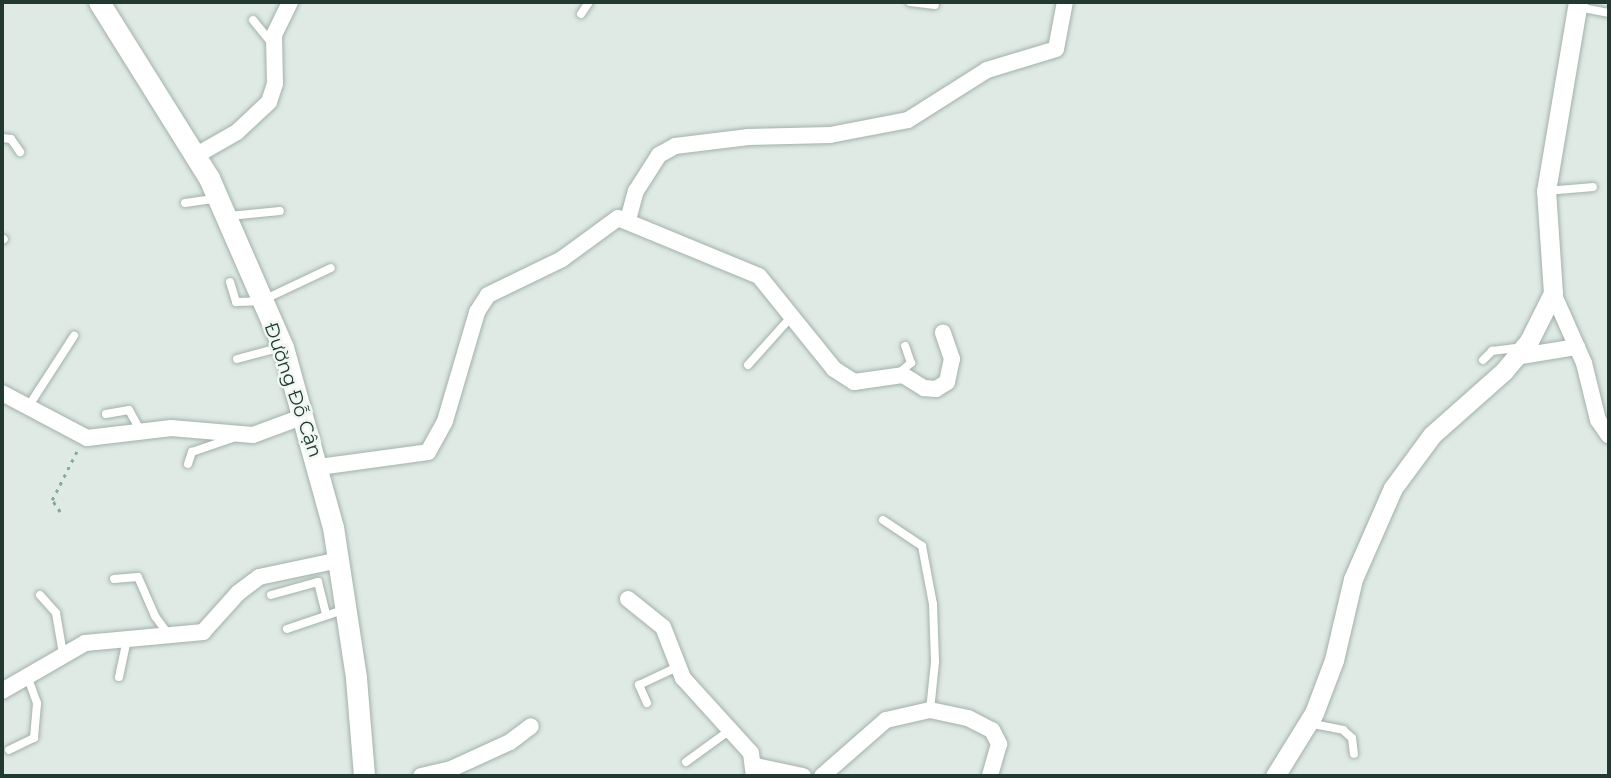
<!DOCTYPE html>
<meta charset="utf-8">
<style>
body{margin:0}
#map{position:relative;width:1611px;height:778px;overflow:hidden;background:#dfeae4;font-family:Montserrat,sans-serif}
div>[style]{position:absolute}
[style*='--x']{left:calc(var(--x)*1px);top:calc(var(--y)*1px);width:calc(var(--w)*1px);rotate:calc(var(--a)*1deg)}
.path>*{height:2.5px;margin-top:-1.25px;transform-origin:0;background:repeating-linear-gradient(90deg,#81ac99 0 3.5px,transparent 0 8.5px)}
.roads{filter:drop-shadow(0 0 2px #a2b1aa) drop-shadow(0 0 2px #a2b1aa)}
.service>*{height:8px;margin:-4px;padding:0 4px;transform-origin:4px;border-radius:4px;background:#fff}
.minor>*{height:16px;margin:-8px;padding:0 8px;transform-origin:8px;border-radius:8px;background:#fff}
.tertiary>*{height:19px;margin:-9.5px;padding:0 9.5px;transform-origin:9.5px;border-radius:9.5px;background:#fff}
.secondary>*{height:21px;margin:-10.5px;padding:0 10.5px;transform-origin:10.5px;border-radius:10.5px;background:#fff}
span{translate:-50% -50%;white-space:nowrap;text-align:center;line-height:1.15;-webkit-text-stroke:5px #f0f7f2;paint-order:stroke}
.street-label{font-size:19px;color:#213930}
.frame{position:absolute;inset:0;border:4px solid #213930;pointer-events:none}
</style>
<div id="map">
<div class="path">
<i style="--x:60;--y:512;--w:14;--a:-124"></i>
<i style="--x:52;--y:500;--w:57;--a:-63"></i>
</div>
<div class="roads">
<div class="service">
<i style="--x:910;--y:2;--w:25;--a:7"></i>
<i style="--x:1578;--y:7;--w:32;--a:11"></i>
<i style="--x:581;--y:14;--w:14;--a:-56"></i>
<i style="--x:253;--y:20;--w:32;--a:51"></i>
<i style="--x:2;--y:138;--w:9;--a:6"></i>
<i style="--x:11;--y:139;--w:16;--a:55"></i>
<i style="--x:1547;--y:191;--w:46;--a:-5"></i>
<i style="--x:185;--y:203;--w:30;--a:-8"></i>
<i style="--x:229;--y:216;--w:51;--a:-5.6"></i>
<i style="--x:2;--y:240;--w:2;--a:-27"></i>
<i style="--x:230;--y:282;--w:21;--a:73"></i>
<i style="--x:236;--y:302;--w:25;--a:-2"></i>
<i style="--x:261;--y:301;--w:77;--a:-25.2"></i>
<i style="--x:237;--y:359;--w:47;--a:-14.9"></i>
<i style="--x:1483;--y:360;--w:13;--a:-45"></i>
<i style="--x:1492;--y:351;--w:26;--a:-7"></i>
<i style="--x:748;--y:365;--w:66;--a:-48.1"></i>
<i style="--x:899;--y:373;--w:16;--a:-40"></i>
<i style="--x:911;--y:363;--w:18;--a:-109"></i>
<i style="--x:28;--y:407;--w:85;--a:-57.1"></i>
<i style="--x:106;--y:414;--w:23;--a:-10"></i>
<i style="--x:129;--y:410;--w:25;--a:61"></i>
<i style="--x:188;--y:464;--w:13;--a:-72"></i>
<i style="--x:192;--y:452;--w:43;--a:-18.9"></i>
<i style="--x:883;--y:520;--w:47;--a:33.7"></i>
<i style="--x:922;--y:546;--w:59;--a:79.3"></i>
<i style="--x:933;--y:604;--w:58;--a:88"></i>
<i style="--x:935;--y:662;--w:48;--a:95.9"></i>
<i style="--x:114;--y:579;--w:24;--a:-5"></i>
<i style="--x:138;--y:577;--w:43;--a:66.4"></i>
<i style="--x:155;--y:616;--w:24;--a:54"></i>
<i style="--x:40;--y:595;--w:24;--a:48"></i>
<i style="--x:56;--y:613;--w:42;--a:80.3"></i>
<i style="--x:271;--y:595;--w:49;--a:-15.5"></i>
<i style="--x:318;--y:582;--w:34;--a:76"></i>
<i style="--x:287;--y:629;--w:59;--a:-18.7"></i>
<i style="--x:119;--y:677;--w:39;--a:-78"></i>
<i style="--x:647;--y:703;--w:20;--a:-114"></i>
<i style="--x:639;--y:685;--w:42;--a:-25.3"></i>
<i style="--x:1308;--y:723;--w:36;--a:11"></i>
<i style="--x:1343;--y:730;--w:12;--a:42"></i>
<i style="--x:1352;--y:738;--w:16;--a:83"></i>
<i style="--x:9;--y:750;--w:28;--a:-26"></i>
<i style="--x:34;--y:738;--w:35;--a:-85"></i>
<i style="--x:37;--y:703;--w:29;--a:-110"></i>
<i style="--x:686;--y:762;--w:54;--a:-36"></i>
</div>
<div class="minor">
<i style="--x:195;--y:156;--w:48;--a:-29.7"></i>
<i style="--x:237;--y:132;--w:44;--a:-43.2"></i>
<i style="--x:269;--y:102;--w:19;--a:-72"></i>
<i style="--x:275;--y:84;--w:49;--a:-91.2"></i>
<i style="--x:274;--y:35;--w:37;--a:-64"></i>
<i style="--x:628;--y:220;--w:30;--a:-75"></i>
<i style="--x:636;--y:191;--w:43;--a:-57.4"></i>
<i style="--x:659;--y:155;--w:18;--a:-29"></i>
<i style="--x:675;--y:146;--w:74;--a:-7"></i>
<i style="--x:748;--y:137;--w:82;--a:-1.4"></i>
<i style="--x:830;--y:135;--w:79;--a:-10.9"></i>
<i style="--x:908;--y:120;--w:93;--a:-32.3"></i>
<i style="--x:987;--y:70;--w:72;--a:-16.9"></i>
<i style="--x:1056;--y:49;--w:48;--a:-79.2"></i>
<i style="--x:1553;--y:293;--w:77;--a:66.1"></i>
<i style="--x:1584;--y:363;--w:59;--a:76.2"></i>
<i style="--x:1598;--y:420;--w:19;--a:55"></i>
<i style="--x:1515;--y:357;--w:63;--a:-9.2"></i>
<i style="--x:2;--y:393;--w:96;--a:27.9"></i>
<i style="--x:87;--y:438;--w:85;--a:-6.8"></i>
<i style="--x:171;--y:428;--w:82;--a:4.9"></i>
<i style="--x:253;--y:435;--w:54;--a:-20.4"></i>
<i style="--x:319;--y:467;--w:110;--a:-7.8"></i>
<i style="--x:428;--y:452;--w:35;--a:-61"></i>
<i style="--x:445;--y:421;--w:114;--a:-73.6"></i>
<i style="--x:477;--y:312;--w:20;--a:-57"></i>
<i style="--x:488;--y:295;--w:82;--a:-25.9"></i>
<i style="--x:562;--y:259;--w:69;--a:-36.2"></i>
<i style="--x:618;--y:218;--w:152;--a:22.4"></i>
<i style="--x:759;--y:276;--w:119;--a:51.1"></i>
<i style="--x:834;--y:369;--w:24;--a:33"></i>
<i style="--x:854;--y:382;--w:49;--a:-8.1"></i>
<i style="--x:903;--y:375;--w:25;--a:32"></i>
<i style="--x:924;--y:388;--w:12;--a:5"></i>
<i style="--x:936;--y:389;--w:13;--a:-32"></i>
<i style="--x:947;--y:382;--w:24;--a:-78"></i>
<i style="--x:952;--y:359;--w:28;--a:-109"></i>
<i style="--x:628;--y:599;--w:45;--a:38.7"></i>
<i style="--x:663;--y:627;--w:55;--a:68.6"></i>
<i style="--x:683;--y:678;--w:101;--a:47.8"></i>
<i style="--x:751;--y:753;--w:23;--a:83"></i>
<i style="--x:2;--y:691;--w:96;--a:-30"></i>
<i style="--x:85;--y:643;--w:119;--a:-5.3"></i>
<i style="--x:203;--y:632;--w:52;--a:-48.1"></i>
<i style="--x:238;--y:593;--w:26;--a:-37"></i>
<i style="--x:259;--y:577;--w:82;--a:-12"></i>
<i style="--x:756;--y:766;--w:48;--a:12"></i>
<i style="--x:421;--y:776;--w:31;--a:-13"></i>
<i style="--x:451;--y:769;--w:65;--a:-24.6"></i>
<i style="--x:510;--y:742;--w:26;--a:-37"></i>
<i style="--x:822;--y:776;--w:85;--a:-41.2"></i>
<i style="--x:886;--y:720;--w:45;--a:-12.8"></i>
<i style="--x:930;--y:710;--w:39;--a:12"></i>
<i style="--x:968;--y:718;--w:27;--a:27"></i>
<i style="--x:992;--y:730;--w:16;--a:63"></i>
<i style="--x:999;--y:744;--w:33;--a:106"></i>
</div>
<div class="tertiary">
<i style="--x:1275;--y:776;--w:74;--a:-58.2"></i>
<i style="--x:1314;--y:713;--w:57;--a:-69.3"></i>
<i style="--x:1334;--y:660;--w:83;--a:-76.8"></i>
<i style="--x:1353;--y:579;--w:99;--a:-66.3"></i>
<i style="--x:1393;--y:488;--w:66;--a:-53.7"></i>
<i style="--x:1432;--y:435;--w:96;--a:-41.6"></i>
<i style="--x:1504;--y:371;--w:39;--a:-50"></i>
<i style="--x:1529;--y:341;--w:54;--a:-63.4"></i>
<i style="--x:1553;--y:293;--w:102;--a:-93.9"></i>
<i style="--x:1546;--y:191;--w:192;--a:-80.4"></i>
</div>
<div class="secondary">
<i style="--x:99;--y:2;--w:208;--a:58"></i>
<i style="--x:209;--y:178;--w:184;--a:66.4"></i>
<i style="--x:283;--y:347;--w:187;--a:74.5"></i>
<i style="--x:333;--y:527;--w:153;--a:81.3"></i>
<i style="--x:356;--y:678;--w:98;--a:85.3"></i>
</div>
</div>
<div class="street-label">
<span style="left:293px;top:390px;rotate:71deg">Đường Đỗ Cận</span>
</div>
<div class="frame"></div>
</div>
